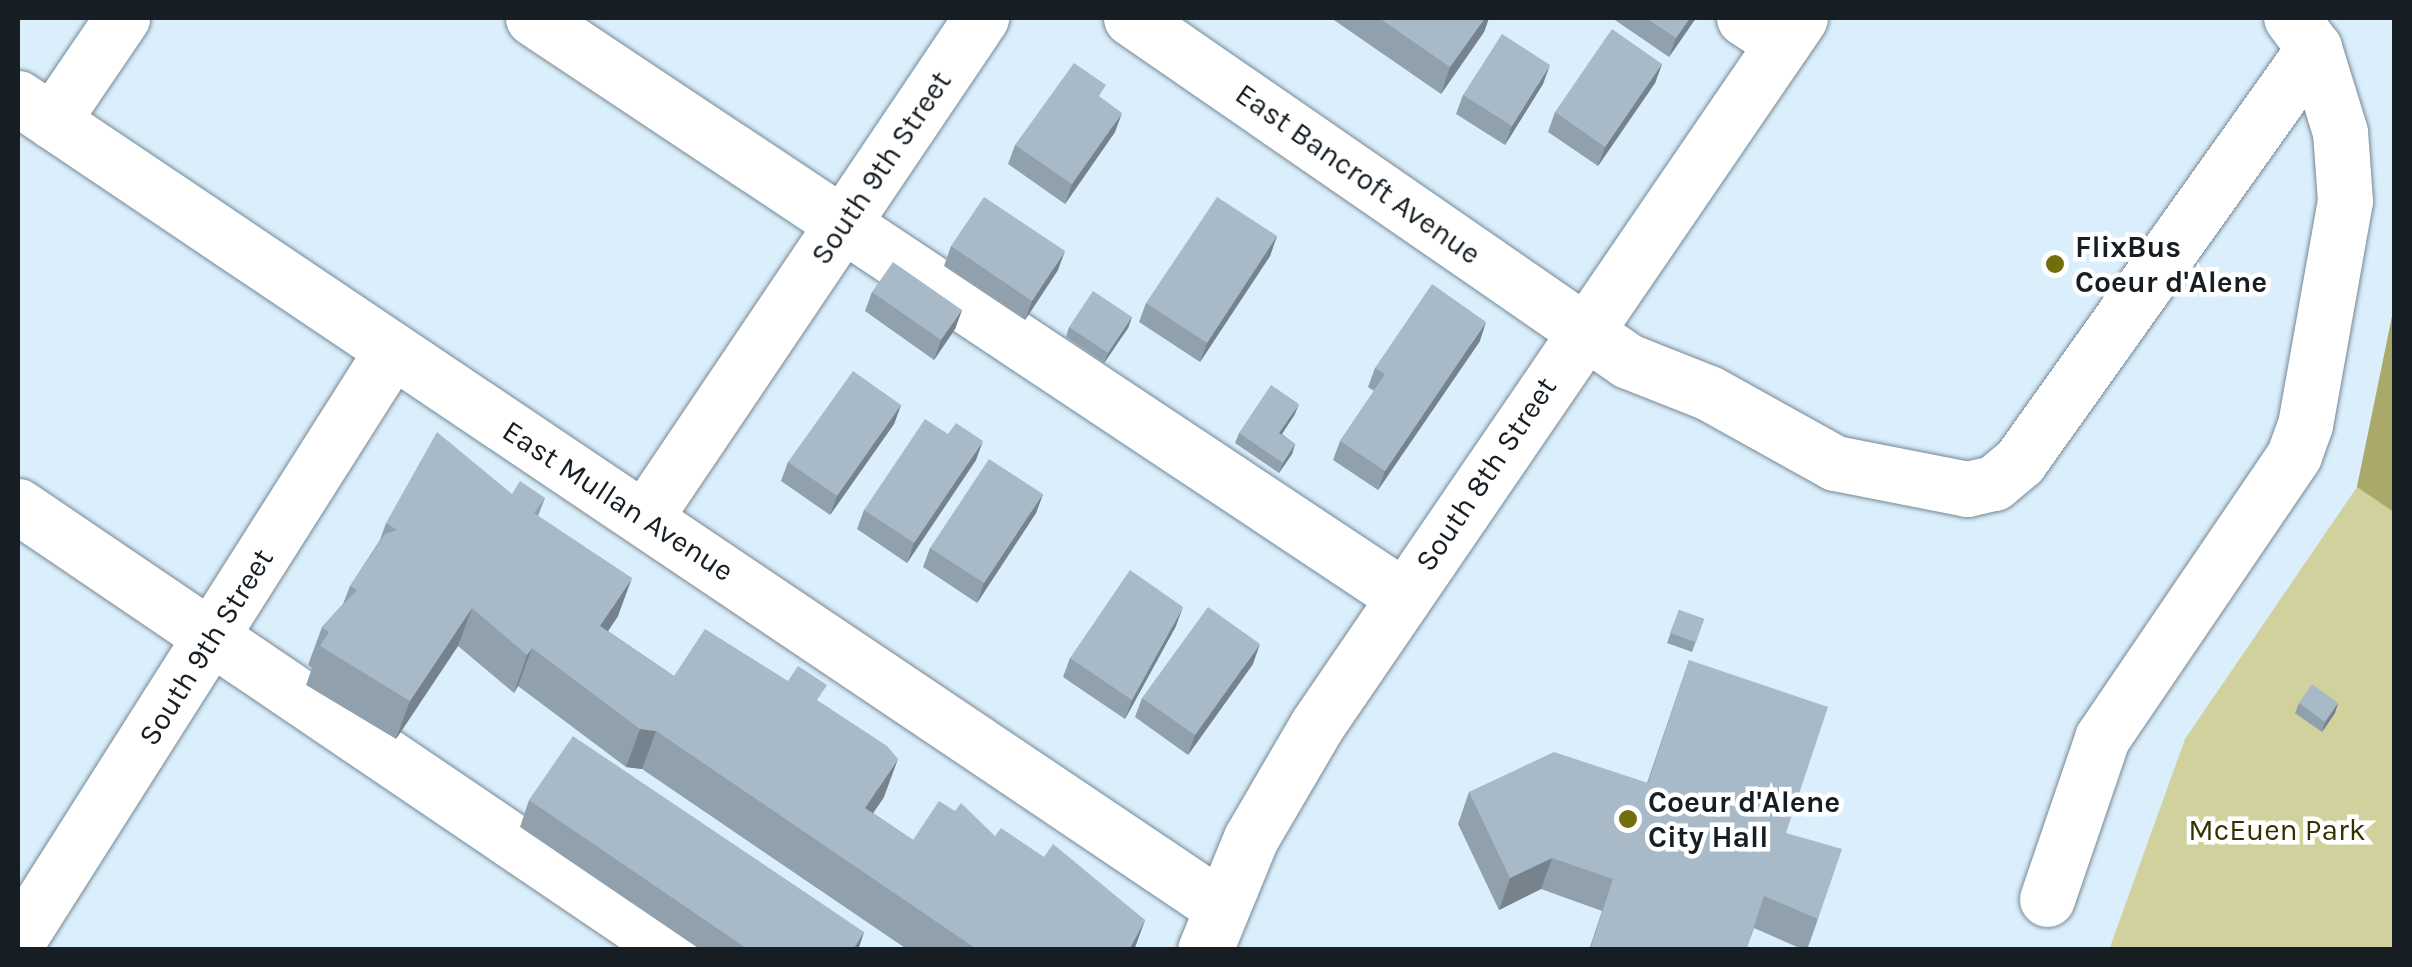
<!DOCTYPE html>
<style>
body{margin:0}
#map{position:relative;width:2412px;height:967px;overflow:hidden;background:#dbeefc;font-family:Karla,sans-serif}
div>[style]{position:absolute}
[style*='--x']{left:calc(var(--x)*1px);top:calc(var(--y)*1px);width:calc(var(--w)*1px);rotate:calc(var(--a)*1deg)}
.green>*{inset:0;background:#d1d19e}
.forest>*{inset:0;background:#aaa969}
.roads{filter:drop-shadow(0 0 2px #768894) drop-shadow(0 0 2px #768894)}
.minor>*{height:55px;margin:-27.5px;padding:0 27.5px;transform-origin:27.5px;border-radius:27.5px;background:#fff}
.wall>*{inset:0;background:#90a0ac}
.shaded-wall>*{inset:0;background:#76828c}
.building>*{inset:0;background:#a8bac8}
.dots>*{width:28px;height:28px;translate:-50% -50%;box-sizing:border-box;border:5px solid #fff;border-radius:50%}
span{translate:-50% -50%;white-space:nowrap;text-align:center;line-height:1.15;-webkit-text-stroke:9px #fff;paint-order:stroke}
.street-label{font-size:30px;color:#171e23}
.poi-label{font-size:30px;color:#171e23;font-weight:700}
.left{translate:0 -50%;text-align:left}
.park-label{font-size:30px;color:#343200}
.frame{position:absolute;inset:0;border:20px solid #171e23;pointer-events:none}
</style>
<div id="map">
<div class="green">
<i style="clip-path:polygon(2394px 307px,2394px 949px,2109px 950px,2185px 739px,2357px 487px)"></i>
</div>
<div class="forest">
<i style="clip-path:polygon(2394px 307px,2394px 512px,2357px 487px)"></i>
</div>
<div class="roads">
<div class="minor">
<i style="--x:533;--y:18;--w:1046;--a:33.61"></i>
<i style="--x:1131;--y:18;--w:604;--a:34.61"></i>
<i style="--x:1628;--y:361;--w:87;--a:21.6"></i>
<i style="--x:1709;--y:393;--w:144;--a:29.1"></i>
<i style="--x:1835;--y:463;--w:135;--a:11.1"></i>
<i style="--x:1967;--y:489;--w:28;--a:-13"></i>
<i style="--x:1994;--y:483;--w:34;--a:-40"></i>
<i style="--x:2020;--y:461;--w:507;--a:-54.55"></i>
<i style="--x:1744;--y:18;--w:46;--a:32.7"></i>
<i style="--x:18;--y:98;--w:1446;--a:33.92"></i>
<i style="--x:52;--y:121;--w:125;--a:-55.8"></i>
<i style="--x:18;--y:506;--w:791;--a:34.13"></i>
<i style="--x:645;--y:517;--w:602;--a:-56.05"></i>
<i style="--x:2047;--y:899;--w:170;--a:-71.1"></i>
<i style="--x:2102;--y:738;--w:342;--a:-55.8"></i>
<i style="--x:2294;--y:455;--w:32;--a:-70"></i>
<i style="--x:2305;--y:425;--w:228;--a:-79.9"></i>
<i style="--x:2345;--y:201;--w:69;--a:-94.1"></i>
<i style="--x:2340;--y:132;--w:88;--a:-107.2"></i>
<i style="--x:2314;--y:48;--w:38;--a:-127"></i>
<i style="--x:18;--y:940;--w:696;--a:-57.61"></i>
<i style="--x:1205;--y:950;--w:121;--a:-67.7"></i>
<i style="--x:1251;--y:838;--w:131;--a:-59.7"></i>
<i style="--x:1317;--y:725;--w:856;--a:-55.66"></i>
</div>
</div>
<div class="wall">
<i style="clip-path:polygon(1331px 18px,1489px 18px,1484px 32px,1441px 94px)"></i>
<i style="clip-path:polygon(1612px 18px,1696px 18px,1669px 57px)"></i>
<i style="clip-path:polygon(1662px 64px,1655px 83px,1598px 166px,1548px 132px,1555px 112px)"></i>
<i style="clip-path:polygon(1543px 84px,1505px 145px,1456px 114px,1463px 95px)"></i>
<i style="clip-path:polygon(1101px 98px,1115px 132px,1065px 204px,1008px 164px,1015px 145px)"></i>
<i style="clip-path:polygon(1277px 236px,1270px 256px,1200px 362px,1139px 322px,1146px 303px)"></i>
<i style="clip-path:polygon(951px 246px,1058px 270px,1025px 320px,944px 266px)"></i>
<i style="clip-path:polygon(872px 292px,962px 310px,955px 329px,934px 360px,865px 311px)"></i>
<i style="clip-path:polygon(1132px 317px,1128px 328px,1104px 363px,1066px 337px,1069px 327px)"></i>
<i style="clip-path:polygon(1480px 341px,1378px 490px,1333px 460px,1340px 441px,1374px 391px,1368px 387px,1375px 368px)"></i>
<i style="clip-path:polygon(901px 405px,894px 424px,830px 515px,781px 481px,788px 462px)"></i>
<i style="clip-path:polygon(1295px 414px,1282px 434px,1295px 444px,1292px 454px,1279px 473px,1235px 443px,1239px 433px)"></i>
<i style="clip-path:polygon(976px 460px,907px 563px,857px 529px,864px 510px)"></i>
<i style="clip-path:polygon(1043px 494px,1036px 513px,977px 603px,923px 567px,930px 548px)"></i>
<i style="clip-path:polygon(545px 498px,538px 516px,618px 616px,608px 631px,674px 676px,821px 703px,884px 797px,873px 813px,913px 840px,995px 836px,1044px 857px,1145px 920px,1134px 950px,908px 950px,642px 769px,626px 767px,518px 686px,514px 693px,458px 646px,396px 739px,306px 685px,312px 668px,308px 665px,322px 627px,343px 604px,350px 586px,380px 540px,386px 523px)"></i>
<i style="clip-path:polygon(1679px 610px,1704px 619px,1692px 652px,1667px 643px)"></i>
<i style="clip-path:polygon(1176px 626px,1125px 719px,1063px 677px,1070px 658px)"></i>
<i style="clip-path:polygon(1689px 660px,1786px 833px,1818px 919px,1807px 950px,1804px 950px,1754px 928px,1746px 950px,1589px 950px,1602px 911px,1541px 889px,1499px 910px,1458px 824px,1469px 792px,1647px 783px)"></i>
<i style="clip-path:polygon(1253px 664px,1188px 755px,1135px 717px,1142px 698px)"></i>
<i style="clip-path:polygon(2299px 703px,2338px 703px,2335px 713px,2322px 732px,2295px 713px)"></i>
<i style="clip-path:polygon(529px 800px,864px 932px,858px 950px,701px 950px,520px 827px)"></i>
</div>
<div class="shaded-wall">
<i style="clip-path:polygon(1485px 18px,1489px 18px,1484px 32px,1441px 94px,1450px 67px)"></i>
<i style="clip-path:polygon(1690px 18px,1696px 18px,1669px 57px,1676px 38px)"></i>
<i style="clip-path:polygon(1662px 64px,1655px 83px,1598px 166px,1605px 147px)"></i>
<i style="clip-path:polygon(1550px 65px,1543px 84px,1505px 145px,1512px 126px)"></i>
<i style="clip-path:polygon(1122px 113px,1115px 132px,1065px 204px,1072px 184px)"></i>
<i style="clip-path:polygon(1277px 236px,1270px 256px,1200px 362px,1207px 343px)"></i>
<i style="clip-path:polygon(1065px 251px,1058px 270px,1025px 320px,1032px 301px)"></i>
<i style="clip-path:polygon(962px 310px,955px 329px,934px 360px,941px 340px)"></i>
<i style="clip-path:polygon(1132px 317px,1128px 328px,1104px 363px,1108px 353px)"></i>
<i style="clip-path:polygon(1486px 322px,1480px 341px,1378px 490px,1385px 471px)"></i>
<i style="clip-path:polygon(1299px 404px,1295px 414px,1276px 443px,1279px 433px)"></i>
<i style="clip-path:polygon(901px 405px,894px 424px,830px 515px,837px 496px)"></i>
<i style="clip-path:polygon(983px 441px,976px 460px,907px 563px,914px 543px)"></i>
<i style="clip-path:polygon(1295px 444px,1292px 454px,1279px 473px,1283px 463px)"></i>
<i style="clip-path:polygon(1043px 494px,1036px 513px,977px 603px,984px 583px)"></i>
<i style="clip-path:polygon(632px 578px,618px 616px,586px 664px,600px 626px)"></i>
<i style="clip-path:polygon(1183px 607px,1176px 626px,1125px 719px,1132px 700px)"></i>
<i style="clip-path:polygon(472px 608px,458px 646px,396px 739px,410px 701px)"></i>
<i style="clip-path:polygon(1260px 644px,1253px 664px,1188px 755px,1195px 735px)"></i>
<i style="clip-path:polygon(532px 648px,518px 686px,514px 693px,527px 655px)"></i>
<i style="clip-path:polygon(2338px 703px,2335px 713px,2322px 732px,2325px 722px)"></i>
<i style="clip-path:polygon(640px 729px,656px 731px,642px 769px,626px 767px)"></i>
<i style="clip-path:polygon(898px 759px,884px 797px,851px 846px,865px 808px)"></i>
<i style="clip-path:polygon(1552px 858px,1541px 889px,1499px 910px,1510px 878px)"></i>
<i style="clip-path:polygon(1145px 920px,1134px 950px,1129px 950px)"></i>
<i style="clip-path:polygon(864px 932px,858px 950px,853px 950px)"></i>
</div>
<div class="building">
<i style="clip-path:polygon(1379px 18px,1485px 18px,1450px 67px)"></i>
<i style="clip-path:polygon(1646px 18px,1690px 18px,1676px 38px)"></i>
<i style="clip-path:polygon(1612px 29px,1662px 64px,1605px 147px,1555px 112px)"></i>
<i style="clip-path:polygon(1502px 34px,1550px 65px,1512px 126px,1463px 95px)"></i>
<i style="clip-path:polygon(1074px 63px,1106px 85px,1099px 96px,1122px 113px,1072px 184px,1015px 145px)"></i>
<i style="clip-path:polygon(984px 197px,1065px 251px,1032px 301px,951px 246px)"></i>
<i style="clip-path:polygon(1217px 197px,1277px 236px,1207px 343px,1146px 303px)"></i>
<i style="clip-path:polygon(893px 262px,962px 310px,941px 340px,872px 292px)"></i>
<i style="clip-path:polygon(1432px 284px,1486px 322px,1385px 471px,1340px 441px,1385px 374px,1375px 368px)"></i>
<i style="clip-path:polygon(1093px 291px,1132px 317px,1108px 353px,1069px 327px)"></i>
<i style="clip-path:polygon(853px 371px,901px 405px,837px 496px,788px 462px)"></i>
<i style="clip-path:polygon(1271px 385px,1299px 404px,1279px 433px,1295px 444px,1283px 463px,1239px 433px)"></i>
<i style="clip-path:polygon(925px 419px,948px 434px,956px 423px,983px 441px,914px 543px,864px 510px)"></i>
<i style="clip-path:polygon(437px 432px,512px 494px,520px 481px,545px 498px,534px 513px,632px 578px,600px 626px,674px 676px,705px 629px,788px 681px,798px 666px,827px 685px,817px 700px,887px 746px,898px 759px,865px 808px,913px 840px,939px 801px,955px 811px,961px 803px,995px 836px,1001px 828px,1044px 857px,1053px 844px,1145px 920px,1129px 950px,978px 950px,656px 731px,640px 729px,532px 648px,527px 655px,472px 608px,410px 701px,320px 646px,329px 632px,322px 627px,357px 590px,350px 586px,385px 534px,397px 530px,386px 523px)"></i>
<i style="clip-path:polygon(989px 459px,1043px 494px,984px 583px,930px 548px)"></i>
<i style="clip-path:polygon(1130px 570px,1183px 607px,1132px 700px,1070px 658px)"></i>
<i style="clip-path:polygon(1208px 607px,1260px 644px,1195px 735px,1142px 698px)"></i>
<i style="clip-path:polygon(1679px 610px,1704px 619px,1696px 642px,1670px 633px)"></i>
<i style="clip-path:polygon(1689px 660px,1828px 707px,1786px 833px,1842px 849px,1818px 919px,1764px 896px,1746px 950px,1590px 950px,1613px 879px,1552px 858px,1510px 878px,1469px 792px,1554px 752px,1648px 783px)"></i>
<i style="clip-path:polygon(2312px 684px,2338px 703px,2325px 722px,2299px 703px)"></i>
<i style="clip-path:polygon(573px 736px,864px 932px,853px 950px,749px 950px,529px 800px)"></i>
</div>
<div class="dots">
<i style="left:2055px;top:264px;background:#716e0e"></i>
<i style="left:1628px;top:819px;background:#716e0e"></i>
</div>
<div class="street-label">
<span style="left:881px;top:168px;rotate:-56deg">South 9th Street</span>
<span style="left:1358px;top:174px;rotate:35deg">East Bancroft Avenue</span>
<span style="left:1486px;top:474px;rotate:-56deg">South 8th Street</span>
<span style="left:618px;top:501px;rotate:33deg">East Mullan Avenue</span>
<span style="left:206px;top:647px;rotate:-58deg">South 9th Street</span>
</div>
<div class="poi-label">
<span class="left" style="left:2075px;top:264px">FlixBus<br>Coeur d'Alene</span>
<span class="left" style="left:1648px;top:819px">Coeur d'Alene<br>City Hall</span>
</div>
<div class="park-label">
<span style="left:2277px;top:830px">McEuen Park</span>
</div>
<div class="frame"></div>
</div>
